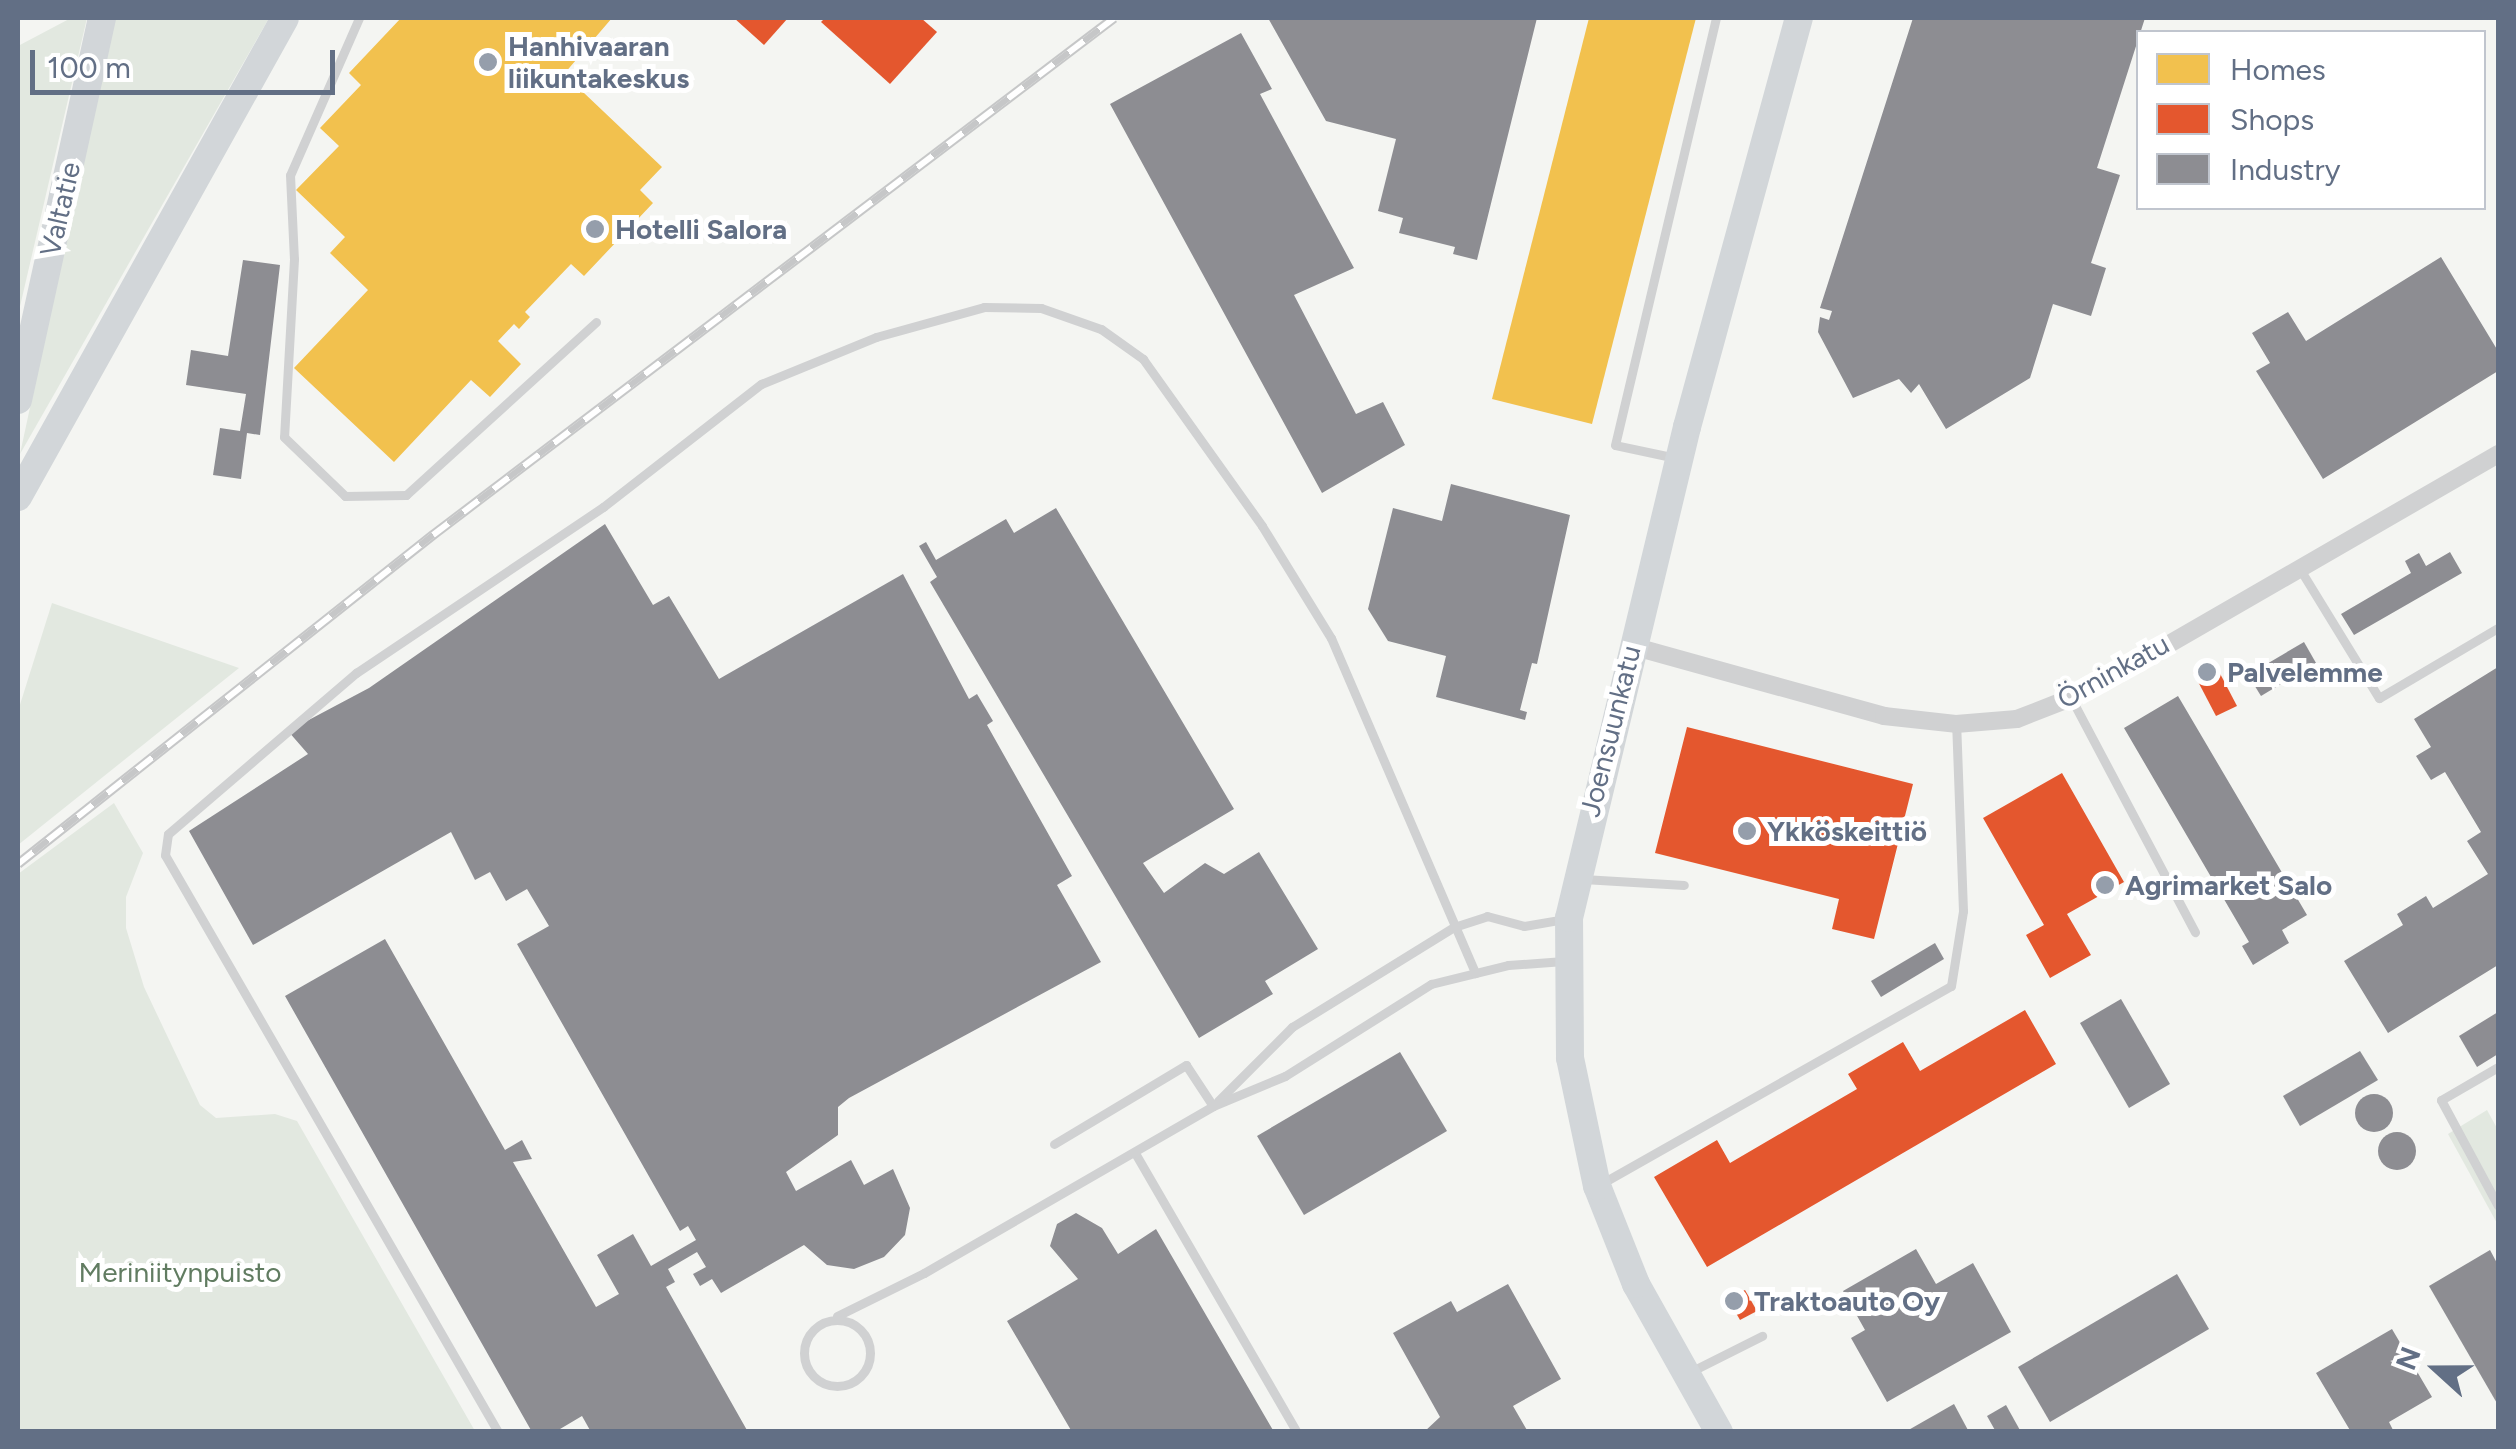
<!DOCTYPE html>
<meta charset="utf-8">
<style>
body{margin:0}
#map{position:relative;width:2516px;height:1449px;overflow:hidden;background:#f4f5f2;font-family:Figtree,sans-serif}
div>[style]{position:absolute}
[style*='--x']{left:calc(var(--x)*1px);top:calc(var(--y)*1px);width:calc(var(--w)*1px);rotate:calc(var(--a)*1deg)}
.green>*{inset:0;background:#e2e8e0}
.homes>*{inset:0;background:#f2c14e}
.shops>*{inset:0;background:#e4572e}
.industry>*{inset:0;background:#8d8d92}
.round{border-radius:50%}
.lane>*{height:9px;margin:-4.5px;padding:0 4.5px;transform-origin:4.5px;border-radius:4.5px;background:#d0d1d2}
.lane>.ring{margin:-4.5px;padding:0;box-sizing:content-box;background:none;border:9px solid #d0d1d2;border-radius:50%}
.street>*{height:18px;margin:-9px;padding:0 9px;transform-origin:9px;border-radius:9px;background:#d0d1d2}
.secondary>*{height:28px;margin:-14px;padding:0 14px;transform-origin:14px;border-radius:14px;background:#d2d6d9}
.rail>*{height:10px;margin-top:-5px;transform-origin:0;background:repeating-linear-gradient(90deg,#fff 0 19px,#c6c7c8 0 38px);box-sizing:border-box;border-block:2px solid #c6c7c8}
.dots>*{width:28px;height:28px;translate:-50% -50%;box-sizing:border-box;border:5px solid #fff;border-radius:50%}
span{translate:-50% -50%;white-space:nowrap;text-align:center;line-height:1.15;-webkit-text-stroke:10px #fff;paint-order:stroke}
.poi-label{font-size:28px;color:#626f85;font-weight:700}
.left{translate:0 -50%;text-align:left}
.street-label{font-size:28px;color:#626f85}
.park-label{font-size:28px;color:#617c61}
.frame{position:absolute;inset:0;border:20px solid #626f85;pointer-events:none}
.legend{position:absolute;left:2136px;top:30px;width:350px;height:180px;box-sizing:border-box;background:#fff;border:2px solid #c0c5ce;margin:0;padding:12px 18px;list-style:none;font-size:30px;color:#626f85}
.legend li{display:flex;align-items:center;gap:20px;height:50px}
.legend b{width:50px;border:2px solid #c0c5ce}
.north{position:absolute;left:2386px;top:1319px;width:100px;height:100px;-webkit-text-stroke:8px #fff;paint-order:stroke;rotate:291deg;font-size:28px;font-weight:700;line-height:40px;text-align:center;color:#626f85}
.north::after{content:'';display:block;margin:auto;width:35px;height:45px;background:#626f85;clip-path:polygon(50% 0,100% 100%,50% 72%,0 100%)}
.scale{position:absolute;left:30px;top:50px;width:305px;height:45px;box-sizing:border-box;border:5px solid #626f85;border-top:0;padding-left:12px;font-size:30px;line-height:35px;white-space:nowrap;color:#626f85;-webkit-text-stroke:8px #fff;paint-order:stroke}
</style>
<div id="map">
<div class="green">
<i style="clip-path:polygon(71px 18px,87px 18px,18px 315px,18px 46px)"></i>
<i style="clip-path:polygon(114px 18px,269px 18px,20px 454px)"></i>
<i style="clip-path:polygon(52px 603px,239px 668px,18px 845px,18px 711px)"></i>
<i style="clip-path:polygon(114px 803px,143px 853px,126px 897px,126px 928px,144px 987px,200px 1105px,216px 1118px,275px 1114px,297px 1121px,475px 1431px,18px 1431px,18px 874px)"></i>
<i style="clip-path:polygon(2487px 1110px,2498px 1130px,2498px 1225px,2448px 1134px)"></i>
</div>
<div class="homes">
<i style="clip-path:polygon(401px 18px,612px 18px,564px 74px,662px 167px,640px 190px,653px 203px,584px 276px,571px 264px,525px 312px,530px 317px,519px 329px,514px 324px,498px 341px,521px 364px,490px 397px,471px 380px,394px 462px,294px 368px,368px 290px,330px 253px,345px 237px,296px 190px,339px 146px,320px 128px,361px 85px,349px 73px)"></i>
<i style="clip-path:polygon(1589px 18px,1696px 18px,1592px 424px,1492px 399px)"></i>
</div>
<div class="shops">
<i style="clip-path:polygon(734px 18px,788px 18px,764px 45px)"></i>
<i style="clip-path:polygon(825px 18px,921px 18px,937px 32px,890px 84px,821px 22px)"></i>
<i style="clip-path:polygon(2214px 662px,2237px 706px,2216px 716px,2193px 672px)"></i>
<i style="clip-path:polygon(1687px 727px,1913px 784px,1874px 939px,1832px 929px,1839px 899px,1655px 853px)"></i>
<i style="clip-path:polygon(2062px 773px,2124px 882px,2067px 914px,2091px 955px,2050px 978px,2026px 935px,2044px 925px,1983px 818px)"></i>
<i style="clip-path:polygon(2025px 1010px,2056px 1064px,1707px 1267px,1654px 1177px,1717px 1140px,1730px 1163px,1857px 1089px,1848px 1074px,1903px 1042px,1920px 1071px)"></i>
<i style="clip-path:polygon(1745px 1290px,1757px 1311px,1740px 1320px,1728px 1299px)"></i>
</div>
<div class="industry">
<i style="clip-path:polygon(1268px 18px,1537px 18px,1477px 260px,1453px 254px,1455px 247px,1399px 233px,1403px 218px,1378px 211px,1396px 139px,1326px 121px)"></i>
<i style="clip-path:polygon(1913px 18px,2145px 18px,2097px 168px,2120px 175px,2091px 263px,2106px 268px,2091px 316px,2053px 304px,2030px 378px,1946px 429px,1919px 384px,1911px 393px,1899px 379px,1853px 398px,1818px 332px,1820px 317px,1829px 320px,1832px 311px,1820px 308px)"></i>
<i style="clip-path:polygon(1241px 33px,1272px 89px,1260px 94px,1354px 268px,1294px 295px,1356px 414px,1383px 402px,1405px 445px,1322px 493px,1110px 104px)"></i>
<i style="clip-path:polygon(2441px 257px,2498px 351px,2498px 371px,2323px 479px,2256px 371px,2270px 363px,2252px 333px,2288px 312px,2306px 341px)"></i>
<i style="clip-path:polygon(243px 260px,280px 265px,260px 435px,247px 433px,241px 479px,213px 475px,220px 428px,240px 431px,246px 394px,186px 385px,191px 350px,228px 356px)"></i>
<i style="clip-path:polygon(1451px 484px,1570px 515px,1537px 664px,1532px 663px,1520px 710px,1527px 712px,1525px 720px,1436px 697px,1446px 656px,1388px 641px,1368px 609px,1393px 508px,1442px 521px)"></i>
<i style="clip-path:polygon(1056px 508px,1234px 809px,1143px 863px,1164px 893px,1205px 863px,1224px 874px,1259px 852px,1318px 949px,1265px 981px,1273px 994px,1199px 1038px,930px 582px,937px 577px,919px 546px,926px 542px,936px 560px,1006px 519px,1014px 533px)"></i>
<i style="clip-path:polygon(605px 524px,653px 605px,669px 596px,719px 679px,903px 574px,969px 699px,977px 694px,993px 721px,987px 725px,1072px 876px,1057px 885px,1101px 962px,849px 1098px,838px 1107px,838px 1135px,786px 1172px,796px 1191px,851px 1160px,864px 1185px,893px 1169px,910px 1208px,905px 1235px,884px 1257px,854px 1269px,827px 1265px,804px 1245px,721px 1293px,712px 1279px,700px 1286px,693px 1274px,706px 1267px,697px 1252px,668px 1269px,675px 1282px,666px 1287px,748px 1432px,591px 1432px,582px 1416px,555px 1432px,532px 1432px,285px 996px,385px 939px,505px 1150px,522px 1140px,532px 1159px,513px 1162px,596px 1307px,619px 1294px,597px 1255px,633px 1234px,651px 1266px,696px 1240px,688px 1226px,680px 1231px,517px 944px,549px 926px,527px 889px,506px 901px,490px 872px,475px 880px,451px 832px,253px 945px,189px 831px,308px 754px,288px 731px,369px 688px)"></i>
<i style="clip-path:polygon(2450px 552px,2462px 573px,2354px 635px,2341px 614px,2411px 573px,2405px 561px,2419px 553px,2426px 566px)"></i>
<i style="clip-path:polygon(2304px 642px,2316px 663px,2261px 696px,2248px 675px)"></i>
<i style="clip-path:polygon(2498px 667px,2498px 965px,2388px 1033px,2344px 961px,2403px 925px,2397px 914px,2426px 896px,2433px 908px,2488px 874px,2467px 841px,2481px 832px,2445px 772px,2431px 780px,2416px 756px,2431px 747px,2414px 719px)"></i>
<i style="clip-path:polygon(2178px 696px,2307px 915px,2282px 930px,2289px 943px,2253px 965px,2242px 946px,2249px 942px,2124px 728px)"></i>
<i style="clip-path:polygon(1935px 943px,1944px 959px,1881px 997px,1871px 981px)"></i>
<i style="clip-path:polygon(2121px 999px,2170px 1084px,2129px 1108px,2080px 1023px)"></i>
<i style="clip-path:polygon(2498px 1012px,2498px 1054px,2477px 1067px,2459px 1036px)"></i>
<i style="clip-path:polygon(2360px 1051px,2378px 1080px,2300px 1126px,2283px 1096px)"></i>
<i style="clip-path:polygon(1400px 1052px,1447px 1131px,1304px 1215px,1257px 1136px)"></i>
<i class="round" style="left:2355px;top:1094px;width:38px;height:38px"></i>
<i class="round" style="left:2378px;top:1132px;width:38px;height:38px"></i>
<i style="clip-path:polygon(1076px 1213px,1102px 1228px,1118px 1254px,1156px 1229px,1274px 1432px,1072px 1432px,1007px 1321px,1078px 1279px,1050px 1246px,1057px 1224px)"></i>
<i style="clip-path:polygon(1916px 1249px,1936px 1284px,1973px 1263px,2011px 1332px,1887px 1402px,1851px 1338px,1865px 1330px,1843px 1291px)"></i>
<i style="clip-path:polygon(2490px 1250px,2498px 1265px,2498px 1405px,2429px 1286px)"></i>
<i style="clip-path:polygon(2177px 1274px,2209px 1329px,2050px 1422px,2018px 1367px)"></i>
<i style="clip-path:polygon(1508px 1284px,1561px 1379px,1513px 1406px,1528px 1432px,1424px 1432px,1440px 1417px,1393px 1333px,1451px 1301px,1457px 1312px)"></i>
<i style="clip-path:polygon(2392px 1329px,2432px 1397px,2389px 1422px,2394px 1432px,2351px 1432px,2316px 1373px)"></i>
<i style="clip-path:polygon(1954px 1404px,1969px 1432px,1905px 1432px)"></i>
<i style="clip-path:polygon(2006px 1405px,2021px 1432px,1996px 1432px,1987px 1416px)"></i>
</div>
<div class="lane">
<i style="--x:359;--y:18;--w:171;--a:113.7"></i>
<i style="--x:290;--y:175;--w:84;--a:87.3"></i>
<i style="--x:294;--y:259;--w:178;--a:93.2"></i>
<i style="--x:284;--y:437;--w:85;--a:44"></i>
<i style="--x:345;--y:496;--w:61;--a:-0.9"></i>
<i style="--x:406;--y:495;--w:257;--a:-42.3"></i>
<i style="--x:1676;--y:458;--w:62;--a:-168"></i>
<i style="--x:1615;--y:445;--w:439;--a:-76.7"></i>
<i style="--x:2298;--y:566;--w:155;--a:58.5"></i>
<i style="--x:2379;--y:698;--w:138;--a:-30.5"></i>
<i style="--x:2071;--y:698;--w:265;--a:62.1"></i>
<i style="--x:1583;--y:879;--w:101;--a:3.4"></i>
<i style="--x:2498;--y:1067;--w:66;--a:149.9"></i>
<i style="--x:2441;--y:1100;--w:120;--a:61.7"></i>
<i style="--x:1218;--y:1101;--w:105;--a:-45"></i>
<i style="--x:1292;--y:1027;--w:190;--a:-31.7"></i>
<i style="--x:1454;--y:927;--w:35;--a:-18"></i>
<i style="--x:1487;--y:916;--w:38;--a:15"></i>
<i style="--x:1524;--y:926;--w:42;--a:-9.7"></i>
<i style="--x:1054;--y:1144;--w:154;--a:-30.9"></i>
<i style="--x:1186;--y:1065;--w:49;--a:56.6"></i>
<i style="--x:1135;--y:1153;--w:323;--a:59.9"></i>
<i style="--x:1599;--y:1185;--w:404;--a:-29.5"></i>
<i style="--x:1951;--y:986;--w:76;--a:-80.9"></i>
<i style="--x:1963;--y:911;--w:187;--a:-92.1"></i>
<i style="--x:837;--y:1316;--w:97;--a:-26.3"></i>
<i style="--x:924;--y:1273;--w:334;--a:-30"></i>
<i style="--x:1213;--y:1106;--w:78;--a:-22.6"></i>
<i style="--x:1285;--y:1076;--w:173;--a:-32.2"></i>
<i style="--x:1431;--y:984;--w:79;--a:-13.9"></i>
<i style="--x:1508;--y:965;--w:56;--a:-4.1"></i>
<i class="ring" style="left:804px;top:1320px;width:57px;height:57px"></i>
<i style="--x:1688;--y:1373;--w:83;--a:-26.6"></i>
<i style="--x:498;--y:1432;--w:666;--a:-119.99"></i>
<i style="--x:165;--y:855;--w:21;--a:-82"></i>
<i style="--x:168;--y:834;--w:248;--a:-40.6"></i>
<i style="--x:356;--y:673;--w:298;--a:-33.9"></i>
<i style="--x:603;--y:507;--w:200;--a:-37.9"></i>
<i style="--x:761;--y:384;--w:124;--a:-22.2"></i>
<i style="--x:876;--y:337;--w:112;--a:-15.5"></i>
<i style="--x:984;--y:307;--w:57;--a:1"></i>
<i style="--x:1041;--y:308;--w:64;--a:19.3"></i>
<i style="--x:1101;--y:329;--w:52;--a:35.5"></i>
<i style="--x:1143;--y:359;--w:205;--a:54.5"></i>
<i style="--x:1262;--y:526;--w:132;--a:58.4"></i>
<i style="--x:1331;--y:638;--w:365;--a:66.7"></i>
</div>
<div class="street">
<i style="--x:1632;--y:646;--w:262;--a:15.5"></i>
<i style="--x:1884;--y:716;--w:72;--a:6.3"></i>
<i style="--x:1956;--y:724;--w:61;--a:-4.7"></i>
<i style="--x:2017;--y:719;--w:74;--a:-21.4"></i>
<i style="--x:2086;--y:692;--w:476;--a:-30"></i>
</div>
<div class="secondary">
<i style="--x:18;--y:400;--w:391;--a:-77.6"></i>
<i style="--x:18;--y:497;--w:548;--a:-60.86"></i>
<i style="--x:1719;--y:1432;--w:170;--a:-119.3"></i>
<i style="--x:1636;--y:1284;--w:105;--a:-111.7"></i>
<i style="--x:1597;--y:1186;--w:131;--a:-101.9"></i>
<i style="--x:1570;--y:1058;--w:140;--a:-90.4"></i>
<i style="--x:1569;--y:918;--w:505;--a:-76.49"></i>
<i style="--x:1687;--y:427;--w:424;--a:-74.7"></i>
</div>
<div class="rail">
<i style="--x:18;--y:864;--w:530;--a:-38.41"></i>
<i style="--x:433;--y:535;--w:855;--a:-37.2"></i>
</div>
<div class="dots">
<i style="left:488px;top:62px;background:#959eab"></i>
<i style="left:595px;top:229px;background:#959eab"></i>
<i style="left:2207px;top:672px;background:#959eab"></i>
<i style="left:1747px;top:831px;background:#959eab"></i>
<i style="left:2105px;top:885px;background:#959eab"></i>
<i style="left:1734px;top:1301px;background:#959eab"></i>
</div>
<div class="poi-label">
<span class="left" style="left:508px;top:62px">Hanhivaaran<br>liikuntakeskus</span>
<span class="left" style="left:615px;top:229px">Hotelli Salora</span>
<span class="left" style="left:2227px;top:672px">Palvelemme</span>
<span class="left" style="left:1767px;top:831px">Ykköskeittiö</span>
<span class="left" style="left:2125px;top:885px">Agrimarket Salo</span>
<span class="left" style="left:1754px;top:1301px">Traktoauto Oy</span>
</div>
<div class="street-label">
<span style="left:60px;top:209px;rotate:-77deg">Valtatie</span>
<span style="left:2113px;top:671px;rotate:-29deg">Örninkatu</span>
<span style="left:1610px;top:731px;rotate:-76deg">Joensuunkatu</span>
</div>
<div class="park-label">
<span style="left:180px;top:1272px">Meriniitynpuisto</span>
</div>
<div class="frame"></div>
<ul class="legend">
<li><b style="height:28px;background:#f2c14e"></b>Homes</li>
<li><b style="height:28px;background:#e4572e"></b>Shops</li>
<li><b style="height:28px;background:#8d8d92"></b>Industry</li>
</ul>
<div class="north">N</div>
<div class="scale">100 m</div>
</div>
